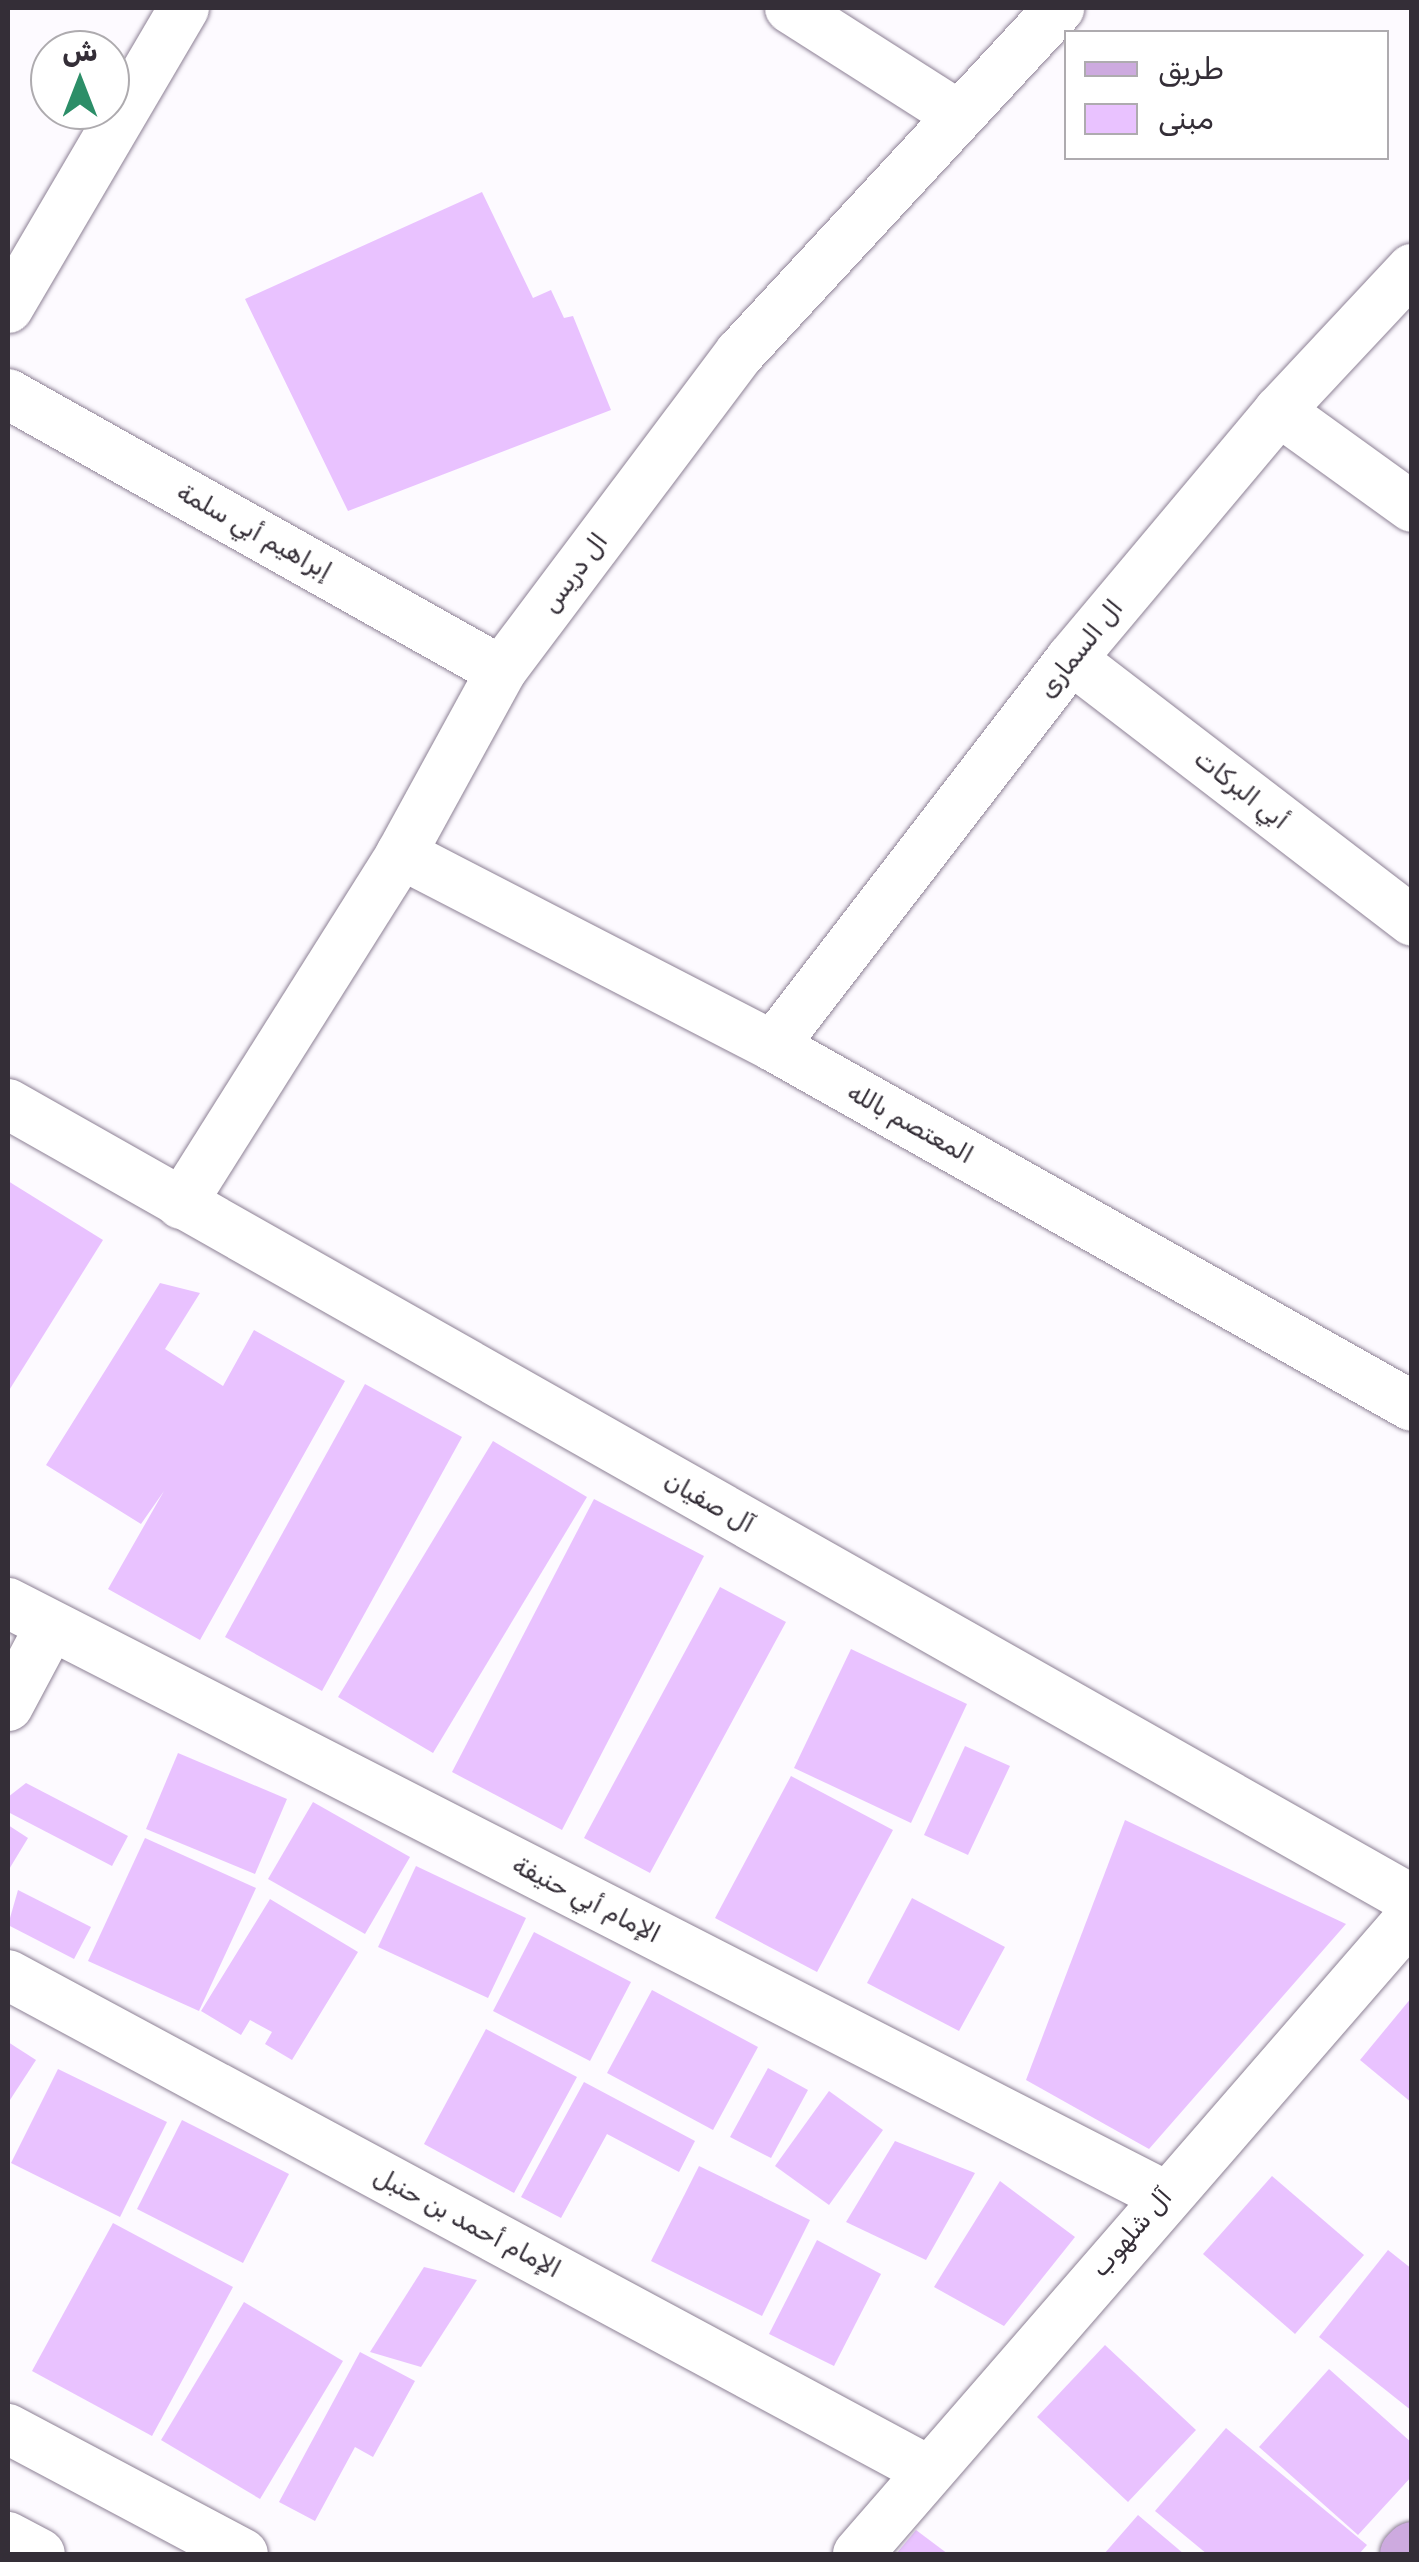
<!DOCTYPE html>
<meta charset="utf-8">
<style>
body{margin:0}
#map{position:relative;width:1419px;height:2562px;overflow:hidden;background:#fdfaff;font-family:Rubik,"Noto Naskh Arabic",sans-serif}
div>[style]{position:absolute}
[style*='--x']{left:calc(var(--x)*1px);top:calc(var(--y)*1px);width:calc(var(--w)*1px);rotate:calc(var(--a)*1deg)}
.building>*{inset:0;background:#e9c2ff}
.roads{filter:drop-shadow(0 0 2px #8d8195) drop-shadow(0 0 2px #8d8195)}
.minor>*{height:50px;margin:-25px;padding:0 25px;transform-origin:25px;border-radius:25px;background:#fff}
.major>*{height:55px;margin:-27.5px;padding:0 27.5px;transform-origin:27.5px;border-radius:27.5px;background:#cdaadf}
span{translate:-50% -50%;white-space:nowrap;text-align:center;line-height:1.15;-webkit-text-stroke:10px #fff;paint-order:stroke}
.street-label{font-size:25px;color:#342e37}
.frame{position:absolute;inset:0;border:10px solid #342e37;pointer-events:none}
.legend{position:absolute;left:1064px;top:30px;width:325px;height:130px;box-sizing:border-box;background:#fff;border:2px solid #aeabaf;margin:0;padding:12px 18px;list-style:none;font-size:30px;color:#342e37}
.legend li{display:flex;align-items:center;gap:20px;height:50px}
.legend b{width:50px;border:2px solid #aeabaf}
.north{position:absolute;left:30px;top:30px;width:100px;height:100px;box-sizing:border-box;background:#fff;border:2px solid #aeabaf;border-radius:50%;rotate:0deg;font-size:28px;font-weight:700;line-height:40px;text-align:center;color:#342e37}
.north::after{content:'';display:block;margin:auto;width:35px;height:45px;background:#2c8e68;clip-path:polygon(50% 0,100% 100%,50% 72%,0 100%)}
</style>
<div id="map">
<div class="building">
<i style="clip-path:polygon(482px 192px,533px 298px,551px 290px,564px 318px,573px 316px,611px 410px,348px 511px,245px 299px)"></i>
<i style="clip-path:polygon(8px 1181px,103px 1240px,8px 1392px)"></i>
<i style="clip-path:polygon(160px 1283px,200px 1293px,165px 1349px,223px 1386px,254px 1330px,345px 1381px,200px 1640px,108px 1589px,164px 1491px,141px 1524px,46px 1465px)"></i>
<i style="clip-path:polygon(365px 1384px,462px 1437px,322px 1691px,225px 1637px)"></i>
<i style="clip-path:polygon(493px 1441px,587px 1497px,433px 1753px,338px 1697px)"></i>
<i style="clip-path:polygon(594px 1499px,704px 1556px,562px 1830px,452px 1772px)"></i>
<i style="clip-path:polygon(720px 1587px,786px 1622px,650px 1873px,584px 1838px)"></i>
<i style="clip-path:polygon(851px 1649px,967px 1704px,911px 1823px,794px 1768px)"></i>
<i style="clip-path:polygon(965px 1746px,1010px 1766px,968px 1855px,924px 1835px)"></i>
<i style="clip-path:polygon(178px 1753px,287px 1799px,255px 1874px,146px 1829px)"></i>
<i style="clip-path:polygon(791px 1776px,893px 1830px,817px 1972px,715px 1918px)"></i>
<i style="clip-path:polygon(26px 1783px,128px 1836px,112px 1866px,8px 1812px,8px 1797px)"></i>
<i style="clip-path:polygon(313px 1802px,410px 1857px,365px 1934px,268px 1879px)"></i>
<i style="clip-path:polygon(1125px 1820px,1346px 1924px,1149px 2149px,1026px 2080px)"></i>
<i style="clip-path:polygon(8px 1825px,28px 1838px,8px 1871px)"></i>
<i style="clip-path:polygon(145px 1838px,256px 1888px,199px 2011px,88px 1961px)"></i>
<i style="clip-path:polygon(416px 1866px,526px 1918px,488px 1998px,378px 1947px)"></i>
<i style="clip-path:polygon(18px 1890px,91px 1927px,74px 1959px,8px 1925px)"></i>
<i style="clip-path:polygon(912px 1898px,1005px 1947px,959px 2031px,867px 1983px)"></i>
<i style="clip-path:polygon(270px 1899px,358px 1952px,292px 2060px,265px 2044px,272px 2032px,250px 2020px,241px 2035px,201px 2011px)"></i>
<i style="clip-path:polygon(534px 1932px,631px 1982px,590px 2061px,493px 2011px)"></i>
<i style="clip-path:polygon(652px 1990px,758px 2047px,713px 2130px,607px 2073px)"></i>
<i style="clip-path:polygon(1412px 1997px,1412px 2103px,1360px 2060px)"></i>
<i style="clip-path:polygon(486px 2029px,577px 2077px,514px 2193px,424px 2144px)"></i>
<i style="clip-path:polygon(8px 2042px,36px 2060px,8px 2103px)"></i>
<i style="clip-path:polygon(768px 2068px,808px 2090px,771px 2158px,730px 2137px)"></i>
<i style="clip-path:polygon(58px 2069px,167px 2122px,120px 2217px,11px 2163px)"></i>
<i style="clip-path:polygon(584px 2082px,695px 2141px,679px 2172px,607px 2134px,561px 2218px,521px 2197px)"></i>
<i style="clip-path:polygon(829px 2091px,883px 2130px,829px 2205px,775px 2166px)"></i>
<i style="clip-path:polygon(182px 2120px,289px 2174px,243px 2263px,137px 2209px)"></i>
<i style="clip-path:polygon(895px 2141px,975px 2173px,926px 2260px,846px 2222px)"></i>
<i style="clip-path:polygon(699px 2166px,810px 2220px,762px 2316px,651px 2261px)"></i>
<i style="clip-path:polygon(1272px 2176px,1364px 2255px,1295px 2334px,1203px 2254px)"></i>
<i style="clip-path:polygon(1000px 2181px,1075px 2237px,1004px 2326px,934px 2287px)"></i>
<i style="clip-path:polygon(113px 2223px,233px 2287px,152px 2436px,32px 2371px)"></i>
<i style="clip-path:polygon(817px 2240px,881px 2274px,834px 2366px,769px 2334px)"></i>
<i style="clip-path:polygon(1388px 2250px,1412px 2269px,1412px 2411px,1319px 2337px)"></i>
<i style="clip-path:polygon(424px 2267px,477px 2280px,421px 2367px,370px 2352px)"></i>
<i style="clip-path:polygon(244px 2302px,343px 2361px,260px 2499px,161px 2440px)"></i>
<i style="clip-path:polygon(1105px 2345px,1196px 2430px,1128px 2502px,1037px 2417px)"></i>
<i style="clip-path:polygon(360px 2352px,415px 2381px,373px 2457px,355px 2447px,315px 2521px,279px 2502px)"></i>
<i style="clip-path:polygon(1329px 2369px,1412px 2443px,1412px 2476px,1358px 2535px,1259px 2447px)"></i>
<i style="clip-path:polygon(1226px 2428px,1367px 2545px,1359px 2554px,1207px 2554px,1155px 2511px)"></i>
<i style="clip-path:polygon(1138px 2515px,1184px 2554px,1104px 2554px)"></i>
<i style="clip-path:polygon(916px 2530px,948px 2554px,896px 2554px)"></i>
</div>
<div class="roads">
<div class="minor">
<i style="--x:790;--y:8;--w:196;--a:32.5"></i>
<i style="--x:8;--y:308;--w:348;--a:-59.6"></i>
<i style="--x:8;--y:394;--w:565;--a:29.33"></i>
<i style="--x:1279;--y:411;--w:164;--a:35.8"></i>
<i style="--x:1071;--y:659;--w:430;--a:37.5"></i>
<i style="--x:401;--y:854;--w:419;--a:27.3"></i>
<i style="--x:773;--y:1046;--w:733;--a:29.4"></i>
<i style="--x:773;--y:1046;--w:488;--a:-52.4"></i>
<i style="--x:1071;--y:659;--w:324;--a:-50"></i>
<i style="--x:1279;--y:411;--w:195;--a:-46.9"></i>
<i style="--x:8;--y:1104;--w:1614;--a:29.55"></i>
<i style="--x:181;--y:1204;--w:413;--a:-57.8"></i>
<i style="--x:401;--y:854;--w:209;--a:-61.3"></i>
<i style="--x:501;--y:671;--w:398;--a:-53.1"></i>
<i style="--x:740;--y:353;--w:470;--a:-47.2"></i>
<i style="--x:8;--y:1603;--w:1299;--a:27.12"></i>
<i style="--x:8;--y:1706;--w:89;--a:-62"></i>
<i style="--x:8;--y:1975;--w:1044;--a:28.31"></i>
<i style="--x:8;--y:2429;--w:266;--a:28"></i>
<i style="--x:8;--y:2537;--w:36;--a:28"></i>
<i style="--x:858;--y:2554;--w:845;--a:-49.03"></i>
</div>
<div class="major">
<i style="--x:1407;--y:2554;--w:7;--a:-45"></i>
</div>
</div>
<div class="street-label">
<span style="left:254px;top:532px;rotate:29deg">إبراهيم أبي سلمة</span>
<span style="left:575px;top:573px;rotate:-53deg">ال دريس</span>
<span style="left:1081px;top:649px;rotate:-51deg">ال السمارى</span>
<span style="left:1241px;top:790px;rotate:38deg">أبي البركات</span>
<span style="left:910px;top:1124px;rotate:29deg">المعتصم بالله</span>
<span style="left:709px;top:1503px;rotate:29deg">آل صفيان</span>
<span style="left:586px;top:1900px;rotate:27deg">الإمام أبي حنيفة</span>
<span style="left:467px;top:2223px;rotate:28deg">الإمام أحمد بن حنبل</span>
<span style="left:1132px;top:2233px;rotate:-49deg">آل شلهوب</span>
</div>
<div class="frame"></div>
<ul class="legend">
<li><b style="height:12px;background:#cdaadf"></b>طريق</li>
<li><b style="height:28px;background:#e9c2ff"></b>مبنى</li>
</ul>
<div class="north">ش</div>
</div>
